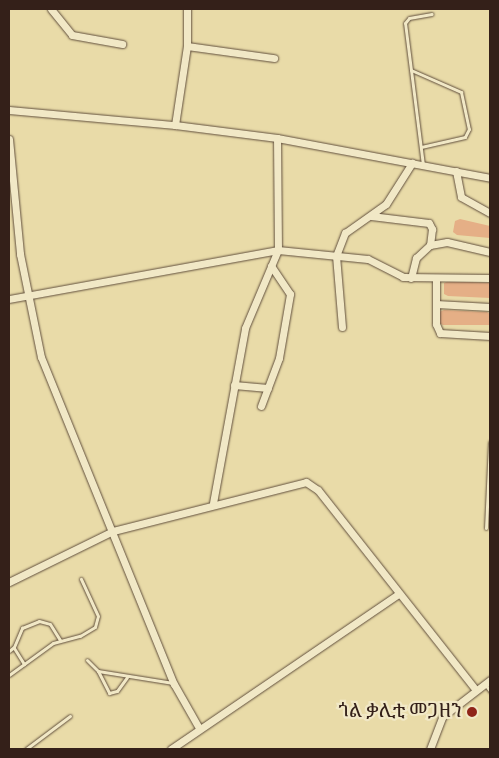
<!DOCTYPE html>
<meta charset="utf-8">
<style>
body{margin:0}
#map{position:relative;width:499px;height:758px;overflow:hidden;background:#e9dba8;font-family:"IM FELL DW Pica","Noto Serif Ethiopic",serif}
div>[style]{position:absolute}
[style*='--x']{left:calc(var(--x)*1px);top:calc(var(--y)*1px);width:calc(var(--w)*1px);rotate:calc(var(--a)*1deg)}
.building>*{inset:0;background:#e5af86}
.roads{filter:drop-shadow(0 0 1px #614f3d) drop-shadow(0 0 1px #614f3d)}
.lane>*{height:3px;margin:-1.5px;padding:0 1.5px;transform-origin:1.5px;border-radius:1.5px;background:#f1e8c6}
.street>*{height:7px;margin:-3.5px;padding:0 3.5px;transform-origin:3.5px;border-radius:3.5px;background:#f1e8c6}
.dots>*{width:14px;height:14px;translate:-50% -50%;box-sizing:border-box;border:2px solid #f1e8c6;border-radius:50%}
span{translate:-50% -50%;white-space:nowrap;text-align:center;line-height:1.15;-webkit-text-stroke:4.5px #f1e8c6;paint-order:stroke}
.poi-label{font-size:19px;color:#342019}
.right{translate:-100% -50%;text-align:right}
.frame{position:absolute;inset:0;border:10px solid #342019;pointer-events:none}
</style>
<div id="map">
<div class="building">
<i style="clip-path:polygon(460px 219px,490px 226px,490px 238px,457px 235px,453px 232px,455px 221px)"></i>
<i style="clip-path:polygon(449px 281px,490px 283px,490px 298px,448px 296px,444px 294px,444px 283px)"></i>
<i style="clip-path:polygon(444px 310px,487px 312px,490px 314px,490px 325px,443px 325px,439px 323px,439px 312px)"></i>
</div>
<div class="roads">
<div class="lane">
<i style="--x:411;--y:70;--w:55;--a:23.7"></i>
<i style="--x:461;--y:92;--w:38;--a:78"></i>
<i style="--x:469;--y:129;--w:9;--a:117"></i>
<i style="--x:465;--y:137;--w:45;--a:167.2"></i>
<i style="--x:423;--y:165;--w:143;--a:-97.2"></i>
<i style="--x:405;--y:23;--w:6;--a:-51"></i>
<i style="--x:409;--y:18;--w:23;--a:-10"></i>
<i style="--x:486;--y:528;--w:86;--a:-87.3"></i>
<i style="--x:14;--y:648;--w:19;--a:58"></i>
<i style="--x:9;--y:651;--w:6;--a:-39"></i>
<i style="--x:14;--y:647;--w:21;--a:-67"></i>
<i style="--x:22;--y:628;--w:18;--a:-22"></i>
<i style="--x:39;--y:621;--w:11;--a:15"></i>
<i style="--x:50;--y:624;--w:19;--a:58"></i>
<i style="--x:87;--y:660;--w:16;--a:45"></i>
<i style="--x:98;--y:671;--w:25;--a:63"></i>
<i style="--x:109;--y:693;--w:8;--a:-14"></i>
<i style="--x:117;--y:691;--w:17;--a:-54"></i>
<i style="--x:98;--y:671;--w:76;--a:9.1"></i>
<i style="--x:9;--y:675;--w:54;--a:-36"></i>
<i style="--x:53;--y:643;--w:28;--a:-15"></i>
<i style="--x:80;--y:636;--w:17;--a:-31"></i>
<i style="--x:95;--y:627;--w:11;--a:-75"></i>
<i style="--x:98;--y:616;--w:41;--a:-114.7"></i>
<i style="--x:485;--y:684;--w:9;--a:54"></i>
<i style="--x:26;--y:749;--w:55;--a:-36.9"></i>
</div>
<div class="street">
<i style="--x:51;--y:9;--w:33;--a:51"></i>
<i style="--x:72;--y:35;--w:51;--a:10.2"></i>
<i style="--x:187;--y:46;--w:88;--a:7.9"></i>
<i style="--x:9;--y:110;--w:167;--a:5.2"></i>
<i style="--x:175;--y:125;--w:103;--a:7.3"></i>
<i style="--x:277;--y:138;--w:217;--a:10.6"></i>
<i style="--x:175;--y:125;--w:80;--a:-81.4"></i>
<i style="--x:187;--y:46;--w:37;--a:-90"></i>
<i style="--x:9;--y:139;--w:116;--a:84.5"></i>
<i style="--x:20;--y:254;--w:105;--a:78.5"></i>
<i style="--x:41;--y:357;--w:353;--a:67.9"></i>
<i style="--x:174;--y:684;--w:51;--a:60.4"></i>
<i style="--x:456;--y:171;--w:26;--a:79"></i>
<i style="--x:461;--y:197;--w:33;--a:29"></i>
<i style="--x:371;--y:216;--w:58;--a:6.9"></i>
<i style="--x:429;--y:223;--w:7;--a:63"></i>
<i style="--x:432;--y:229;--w:16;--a:97"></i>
<i style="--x:411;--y:278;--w:21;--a:-76"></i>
<i style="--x:416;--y:258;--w:19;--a:-43"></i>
<i style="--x:430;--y:245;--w:17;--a:-10"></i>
<i style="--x:447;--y:242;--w:44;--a:13.1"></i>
<i style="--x:436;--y:279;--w:45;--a:90"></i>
<i style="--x:436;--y:324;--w:10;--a:66"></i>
<i style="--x:440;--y:333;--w:50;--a:3.4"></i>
<i style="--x:9;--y:299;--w:273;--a:-10.3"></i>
<i style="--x:278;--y:250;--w:112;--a:-90.5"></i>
<i style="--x:436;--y:304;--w:54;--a:3.2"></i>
<i style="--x:342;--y:327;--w:71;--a:-94.8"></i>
<i style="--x:336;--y:256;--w:25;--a:-69"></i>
<i style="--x:345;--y:233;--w:50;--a:-35.3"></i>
<i style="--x:386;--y:204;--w:49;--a:-57.6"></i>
<i style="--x:234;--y:385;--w:34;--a:5"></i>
<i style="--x:261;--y:406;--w:51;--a:-69.4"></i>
<i style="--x:279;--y:358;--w:65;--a:-80.2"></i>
<i style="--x:290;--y:294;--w:34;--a:-124"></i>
<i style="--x:213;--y:503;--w:178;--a:-79.6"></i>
<i style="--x:245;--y:328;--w:85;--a:-67.1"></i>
<i style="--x:278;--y:250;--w:90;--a:5.7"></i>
<i style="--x:368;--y:259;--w:39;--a:27"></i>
<i style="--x:403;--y:277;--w:87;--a:0.7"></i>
<i style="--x:9;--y:582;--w:116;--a:-26.1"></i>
<i style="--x:113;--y:531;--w:199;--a:-14.2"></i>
<i style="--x:306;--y:482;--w:14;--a:34"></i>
<i style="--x:318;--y:490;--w:253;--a:51.7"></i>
<i style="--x:171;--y:749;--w:275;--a:-34.3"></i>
<i style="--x:430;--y:749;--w:34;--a:-69"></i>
<i style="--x:442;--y:717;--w:61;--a:-37.6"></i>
</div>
</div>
<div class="dots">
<i style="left:472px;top:712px;background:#8f2418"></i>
</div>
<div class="poi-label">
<span class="right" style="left:462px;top:712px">ጎል ቃሊቲ መጋዘን</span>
</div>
<div class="frame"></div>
</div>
